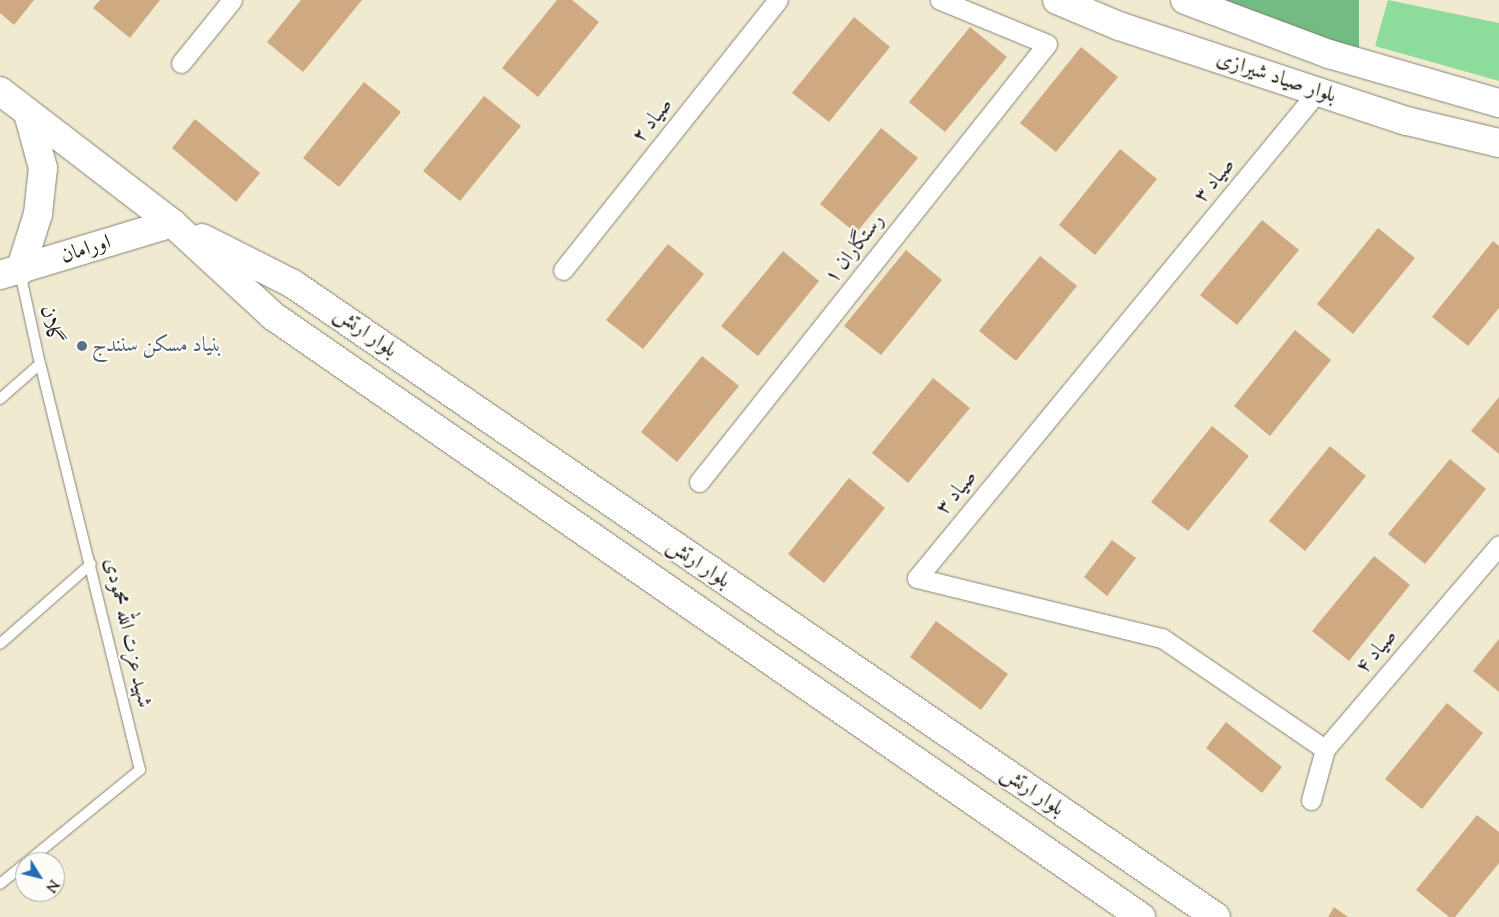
<!DOCTYPE html>
<meta charset="utf-8">
<style>
body{margin:0}
#map{position:relative;width:1499px;height:917px;overflow:hidden;background:#f0ead1;font-family:"Sorts Mill Goudy",Amiri,serif}
div>[style]{position:absolute}
[style*='--x']{left:calc(var(--x)*1px);top:calc(var(--y)*1px);width:calc(var(--w)*1px);rotate:calc(var(--a)*1deg)}
.green>*{inset:0;background:#8ddc9b}
.forest>*{inset:0;background:#72bc83}
.building>*{inset:0;background:#cea982}
.roads{filter:drop-shadow(0 0 1px #868376) drop-shadow(0 0 1px #868376)}
.service>*{height:10px;margin:-5px;padding:0 5px;transform-origin:5px;border-radius:5px;background:#fff}
.minor>*{height:19px;margin:-9.5px;padding:0 9.5px;transform-origin:9.5px;border-radius:9.5px;background:#fff}
.secondary>*{height:28px;margin:-14px;padding:0 14px;transform-origin:14px;border-radius:14px;background:#fff}
.dots>*{width:14px;height:14px;translate:-50% -50%;box-sizing:border-box;border:2px solid #fdfcf7;border-radius:50%}
span{translate:-50% -50%;white-space:nowrap;text-align:center;line-height:1.15;-webkit-text-stroke:4.5px #fdfcf7;paint-order:stroke}
.street-label{font-size:21px;color:#1c1c1c}
.service-label{font-size:21px;color:#4e5e75}
.left{translate:0 -50%;text-align:left}
.north{position:absolute;left:15px;top:852px;width:50px;height:50px;box-sizing:border-box;background:#fdfcf7;border:1px solid #a3a29f;border-radius:50%;rotate:126deg;font-size:14px;font-weight:700;line-height:20px;text-align:center;color:#1c1c1c}
.north::after{content:'';display:block;margin:auto;width:18px;height:22px;background:#1f6fb2;clip-path:polygon(50% 0,100% 100%,50% 72%,0 100%)}
</style>
<div id="map">
<div class="green">
<i style="clip-path:polygon(1388px 0,1499px 23px,1499px 81px,1375px 46px)"></i>
</div>
<div class="forest">
<i style="clip-path:polygon(1220px 0,1359px 0,1359px 51px)"></i>
</div>
<div class="building">
<i style="clip-path:polygon(0 0,34px 0,14px 25px,0 13px)"></i>
<i style="clip-path:polygon(100px 0,160px 0,130px 38px,93px 8px)"></i>
<i style="clip-path:polygon(301px 0,362px 0,303px 72px,267px 42px)"></i>
<i style="clip-path:polygon(557px 0,572px 0,599px 22px,538px 97px,502px 68px)"></i>
<i style="clip-path:polygon(854px 17px,890px 47px,829px 122px,792px 93px)"></i>
<i style="clip-path:polygon(970px 27px,1007px 57px,945px 132px,909px 102px)"></i>
<i style="clip-path:polygon(1081px 47px,1118px 77px,1056px 152px,1020px 123px)"></i>
<i style="clip-path:polygon(364px 82px,401px 112px,339px 187px,303px 158px)"></i>
<i style="clip-path:polygon(484px 96px,521px 126px,460px 201px,423px 171px)"></i>
<i style="clip-path:polygon(195px 119px,260px 173px,236px 202px,172px 148px)"></i>
<i style="clip-path:polygon(881px 128px,918px 158px,856px 233px,820px 204px)"></i>
<i style="clip-path:polygon(1120px 149px,1157px 179px,1095px 255px,1059px 225px)"></i>
<i style="clip-path:polygon(1262px 220px,1299px 250px,1237px 325px,1200px 295px)"></i>
<i style="clip-path:polygon(1378px 228px,1415px 258px,1353px 334px,1317px 304px)"></i>
<i style="clip-path:polygon(1493px 241px,1499px 246px,1499px 308px,1468px 346px,1432px 317px)"></i>
<i style="clip-path:polygon(668px 244px,704px 274px,643px 349px,606px 320px)"></i>
<i style="clip-path:polygon(906px 250px,942px 280px,881px 355px,844px 326px)"></i>
<i style="clip-path:polygon(783px 251px,819px 281px,758px 356px,721px 326px)"></i>
<i style="clip-path:polygon(1040px 256px,1077px 286px,1016px 361px,979px 331px)"></i>
<i style="clip-path:polygon(1295px 330px,1331px 360px,1270px 436px,1234px 406px)"></i>
<i style="clip-path:polygon(702px 356px,739px 386px,677px 462px,641px 432px)"></i>
<i style="clip-path:polygon(933px 378px,970px 408px,908px 483px,872px 453px)"></i>
<i style="clip-path:polygon(1499px 397px,1499px 454px,1471px 431px)"></i>
<i style="clip-path:polygon(1212px 426px,1249px 456px,1188px 531px,1151px 502px)"></i>
<i style="clip-path:polygon(1330px 446px,1366px 476px,1305px 551px,1269px 521px)"></i>
<i style="clip-path:polygon(1450px 459px,1486px 489px,1425px 564px,1388px 534px)"></i>
<i style="clip-path:polygon(849px 478px,885px 508px,824px 583px,788px 554px)"></i>
<i style="clip-path:polygon(1112px 540px,1136px 558px,1107px 596px,1084px 577px)"></i>
<i style="clip-path:polygon(1374px 556px,1410px 585px,1349px 661px,1312px 631px)"></i>
<i style="clip-path:polygon(936px 621px,1008px 674px,981px 710px,910px 657px)"></i>
<i style="clip-path:polygon(1499px 639px,1499px 692px,1473px 671px)"></i>
<i style="clip-path:polygon(1447px 703px,1483px 733px,1422px 809px,1385px 779px)"></i>
<i style="clip-path:polygon(1226px 722px,1282px 767px,1262px 793px,1206px 748px)"></i>
<i style="clip-path:polygon(1477px 815px,1499px 832px,1499px 863px,1455px 917px,1449px 917px,1416px 890px)"></i>
<i style="clip-path:polygon(1334px 907px,1348px 917px,1328px 917px)"></i>
</div>
<div class="roads">
<div class="service">
<i style="--x:0;--y:399;--w:53;--a:-41.2"></i>
<i style="--x:40;--y:364;--w:94;--a:-102.3"></i>
<i style="--x:0;--y:644;--w:121;--a:-41.3"></i>
<i style="--x:27;--y:862;--w:146;--a:-39.2"></i>
<i style="--x:140;--y:770;--w:418;--a:-103.8"></i>
<i style="--x:0;--y:884;--w:32;--a:-39"></i>
</div>
<div class="minor">
<i style="--x:181;--y:63;--w:81;--a:-51"></i>
<i style="--x:1318;--y:91;--w:631;--a:129.47"></i>
<i style="--x:917;--y:578;--w:252;--a:13.8"></i>
<i style="--x:1162;--y:638;--w:197;--a:34.3"></i>
<i style="--x:563;--y:270;--w:345;--a:-51.5"></i>
<i style="--x:699;--y:482;--w:559;--a:-51.53"></i>
<i style="--x:1047;--y:44;--w:116;--a:-157.6"></i>
<i style="--x:1311;--y:800;--w:53;--a:-74.6"></i>
<i style="--x:1325;--y:749;--w:268;--a:-49.5"></i>
</div>
<div class="secondary">
<i style="--x:1057;--y:0;--w:67;--a:22.8"></i>
<i style="--x:1119;--y:26;--w:303;--a:18.3"></i>
<i style="--x:1407;--y:121;--w:95;--a:13.4"></i>
<i style="--x:1185;--y:0;--w:154;--a:20.6"></i>
<i style="--x:1329;--y:54;--w:177;--a:16.1"></i>
<i style="--x:0;--y:91;--w:217;--a:37.5"></i>
<i style="--x:172;--y:223;--w:137;--a:42.6"></i>
<i style="--x:273;--y:316;--w:1056;--a:34.7"></i>
<i style="--x:202;--y:238;--w:102;--a:26.8"></i>
<i style="--x:293;--y:284;--w:1119;--a:34.44"></i>
<i style="--x:20;--y:271;--w:60;--a:-72.5"></i>
<i style="--x:38;--y:214;--w:46;--a:-83.8"></i>
<i style="--x:43;--y:168;--w:57;--a:-105.3"></i>
<i style="--x:0;--y:275;--w:180;--a:-16.8"></i>
</div>
</div>
<div class="dots">
<i style="left:82px;top:346px;background:#5c6f8a"></i>
</div>
<div class="street-label">
<span style="left:1276px;top:78px;rotate:18deg">بلوار صیاد شیرازی</span>
<span style="left:653px;top:121px;rotate:-51deg">صیاد ۲</span>
<span style="left:1215px;top:181px;rotate:-50deg">صیاد ۳</span>
<span style="left:855px;top:249px;rotate:-52deg">رستگاران ۱</span>
<span style="left:86px;top:250px;rotate:-18deg">اورامان</span>
<span style="left:50px;top:325px;rotate:78deg">گلان</span>
<span style="left:365px;top:333px;rotate:35deg">بلوار ارتش</span>
<span style="left:957px;top:493px;rotate:-50deg">صیاد ۳</span>
<span style="left:698px;top:564px;rotate:34deg">بلوار ارتش</span>
<span style="left:127px;top:633px;rotate:77deg">شهید عزت الله محمودی</span>
<span style="left:1377px;top:652px;rotate:-49deg">صیاد ۴</span>
<span style="left:1032px;top:792px;rotate:34deg">بلوار ارتش</span>
</div>
<div class="service-label">
<span class="left" style="left:92px;top:346px">بنیاد مسکن سنندج</span>
</div>
<div class="north">N</div>
</div>
